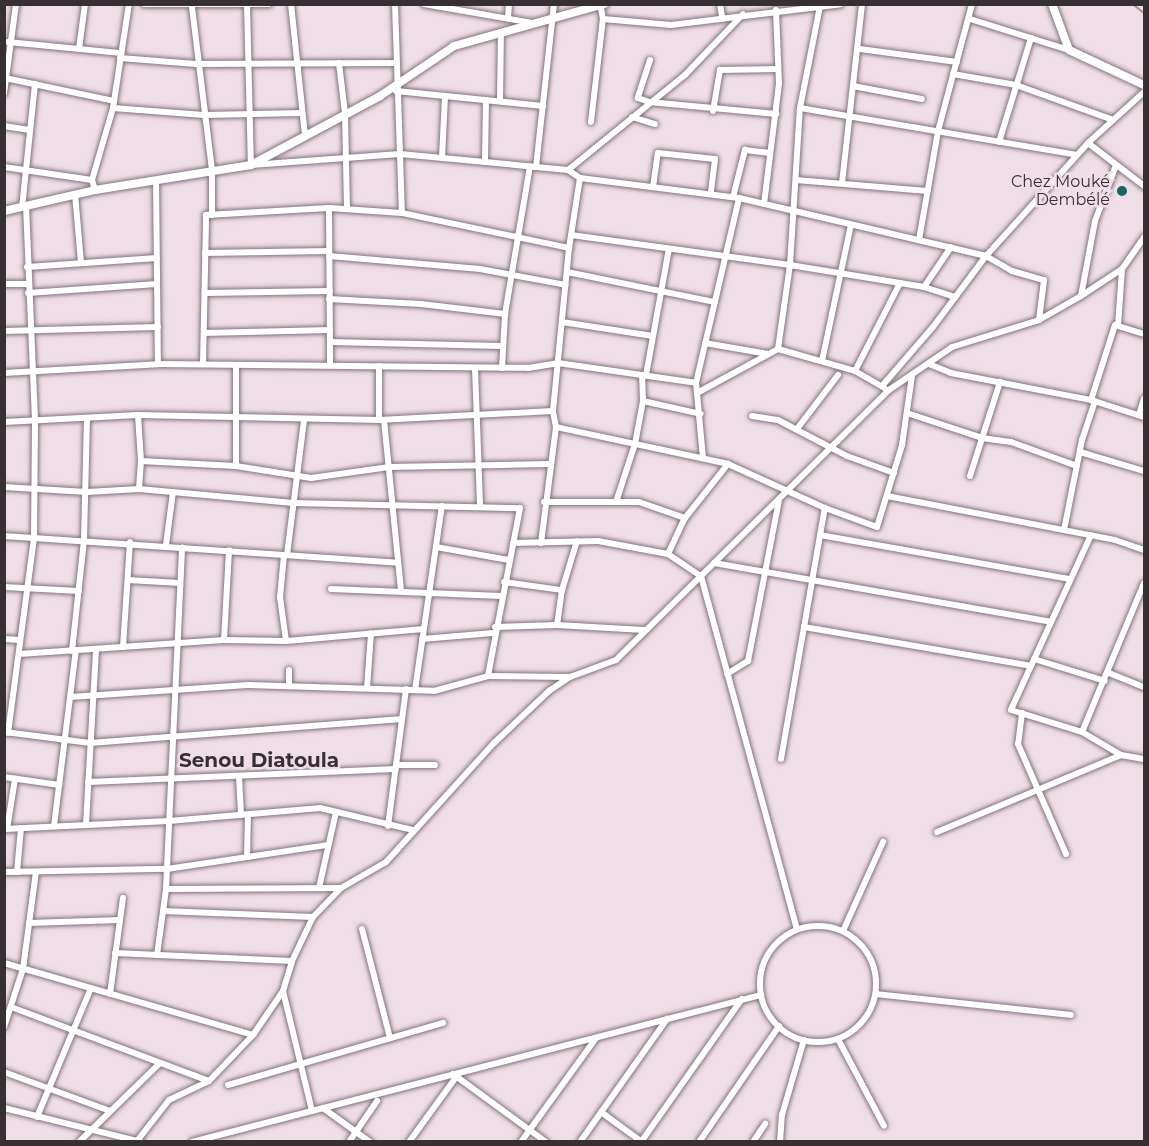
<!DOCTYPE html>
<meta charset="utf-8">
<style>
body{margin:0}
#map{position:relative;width:1149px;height:1146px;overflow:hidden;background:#efdee7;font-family:Montserrat,sans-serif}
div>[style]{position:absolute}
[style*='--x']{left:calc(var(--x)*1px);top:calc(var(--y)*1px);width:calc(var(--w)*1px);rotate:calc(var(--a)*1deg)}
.stream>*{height:1.5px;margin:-0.75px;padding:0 0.75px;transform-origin:0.75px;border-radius:0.75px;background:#b488a0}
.roads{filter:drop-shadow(0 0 2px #82737b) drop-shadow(0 0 2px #82737b)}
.street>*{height:6px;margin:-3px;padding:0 3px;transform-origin:3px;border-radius:3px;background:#fff}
.street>.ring{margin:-3px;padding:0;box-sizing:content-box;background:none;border:6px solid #fff;border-radius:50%}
.secondary>*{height:8px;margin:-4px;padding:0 4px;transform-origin:4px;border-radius:4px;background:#fff}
.dots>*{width:16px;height:16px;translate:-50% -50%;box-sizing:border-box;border:3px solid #efdee7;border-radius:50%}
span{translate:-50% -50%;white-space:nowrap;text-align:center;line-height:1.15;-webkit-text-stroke:5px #efdee7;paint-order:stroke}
.poi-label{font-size:16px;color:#363033}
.right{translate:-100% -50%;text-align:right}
.quarter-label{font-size:20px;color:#363033;font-weight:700}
.frame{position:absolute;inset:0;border:6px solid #363033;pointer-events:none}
</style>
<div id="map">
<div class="stream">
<i style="--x:1133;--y:4;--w:14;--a:39"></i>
</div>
<div class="roads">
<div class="street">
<i style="--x:144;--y:4;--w:125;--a:0"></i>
<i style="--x:291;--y:4;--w:132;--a:83.9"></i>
<i style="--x:395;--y:4;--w:209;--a:88.1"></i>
<i style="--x:402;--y:213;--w:171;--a:11.8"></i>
<i style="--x:424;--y:4;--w:111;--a:9.9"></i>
<i style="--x:720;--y:4;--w:13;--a:81"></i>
<i style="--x:247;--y:5;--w:160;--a:88.6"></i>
<i style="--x:251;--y:165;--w:149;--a:-4.2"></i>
<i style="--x:400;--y:154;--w:169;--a:5.4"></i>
<i style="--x:568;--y:170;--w:14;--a:34"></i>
<i style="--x:580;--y:178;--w:160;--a:7.2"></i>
<i style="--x:192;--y:7;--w:164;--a:83"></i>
<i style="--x:212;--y:170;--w:45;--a:90"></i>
<i style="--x:508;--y:18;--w:14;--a:-86"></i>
<i style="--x:603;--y:19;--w:68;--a:5"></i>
<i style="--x:671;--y:25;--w:171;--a:-7"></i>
<i style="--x:970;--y:19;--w:104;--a:17.4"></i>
<i style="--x:8;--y:42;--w:114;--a:5.6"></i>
<i style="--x:79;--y:49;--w:45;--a:-82.4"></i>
<i style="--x:860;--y:49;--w:98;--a:7.6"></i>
<i style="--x:120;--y:58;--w:76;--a:4.5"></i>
<i style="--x:196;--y:64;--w:200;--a:-0.3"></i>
<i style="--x:650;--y:60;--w:40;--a:108"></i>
<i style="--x:638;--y:98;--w:12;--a:20"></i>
<i style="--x:649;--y:102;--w:128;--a:5.4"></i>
<i style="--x:339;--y:63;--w:50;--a:83.2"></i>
<i style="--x:345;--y:113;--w:96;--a:88.8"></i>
<i style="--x:953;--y:74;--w:64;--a:9.9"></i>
<i style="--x:1016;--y:85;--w:103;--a:19.8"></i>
<i style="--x:5;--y:78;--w:111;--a:11.9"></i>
<i style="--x:853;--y:86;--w:70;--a:10.7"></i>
<i style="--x:396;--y:91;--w:148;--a:5.8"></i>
<i style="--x:1144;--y:92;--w:76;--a:137.7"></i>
<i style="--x:1088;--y:143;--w:71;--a:37.5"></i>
<i style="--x:4;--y:93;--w:90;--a:-82.3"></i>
<i style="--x:500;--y:101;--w:69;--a:-89.2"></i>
<i style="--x:113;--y:108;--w:91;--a:4.4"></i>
<i style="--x:204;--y:115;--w:98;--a:-1.2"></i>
<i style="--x:800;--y:108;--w:281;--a:9.6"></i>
<i style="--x:713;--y:111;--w:42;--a:-80.3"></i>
<i style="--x:720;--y:70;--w:58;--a:-1"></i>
<i style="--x:632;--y:117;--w:24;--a:17"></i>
<i style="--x:591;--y:122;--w:104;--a:-83.4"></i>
<i style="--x:603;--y:19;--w:15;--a:-101"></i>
<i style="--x:4;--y:126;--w:26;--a:9"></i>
<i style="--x:999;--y:142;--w:109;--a:-72.9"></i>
<i style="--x:442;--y:158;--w:62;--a:-87.2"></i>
<i style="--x:485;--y:162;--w:62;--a:-89.1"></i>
<i style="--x:4;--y:167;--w:89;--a:8.4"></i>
<i style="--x:536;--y:167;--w:164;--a:-83.7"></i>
<i style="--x:568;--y:170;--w:151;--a:-39.1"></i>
<i style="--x:685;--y:75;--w:84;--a:-46.4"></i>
<i style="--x:156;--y:180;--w:184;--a:89.4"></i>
<i style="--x:796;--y:180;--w:132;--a:4.8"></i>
<i style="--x:842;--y:183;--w:180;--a:-83.6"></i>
<i style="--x:653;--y:187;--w:34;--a:-82"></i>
<i style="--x:658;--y:153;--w:57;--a:6"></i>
<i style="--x:715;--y:159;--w:35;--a:97"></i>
<i style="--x:95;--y:190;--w:10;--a:-107"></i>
<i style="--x:92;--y:180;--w:75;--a:-73.7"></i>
<i style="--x:113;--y:108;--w:105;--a:-81.3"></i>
<i style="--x:75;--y:194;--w:69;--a:85"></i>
<i style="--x:733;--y:197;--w:49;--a:-75.7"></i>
<i style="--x:745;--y:150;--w:25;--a:7"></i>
<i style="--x:764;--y:204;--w:122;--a:-82.9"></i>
<i style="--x:779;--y:83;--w:73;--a:-92.4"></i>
<i style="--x:22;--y:208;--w:125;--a:-84"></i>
<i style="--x:329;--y:208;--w:156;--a:89.6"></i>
<i style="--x:571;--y:235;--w:221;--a:7.8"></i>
<i style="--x:790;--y:265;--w:136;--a:9.3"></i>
<i style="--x:924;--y:287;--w:33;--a:18"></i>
<i style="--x:919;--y:240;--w:111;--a:-80.1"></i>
<i style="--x:938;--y:131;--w:131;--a:-75"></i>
<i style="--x:205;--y:253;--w:124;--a:-0.9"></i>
<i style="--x:329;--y:256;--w:152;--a:4.9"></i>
<i style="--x:480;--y:269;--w:87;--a:10.5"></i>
<i style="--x:27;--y:267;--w:130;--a:-4"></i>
<i style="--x:567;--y:272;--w:151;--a:11.5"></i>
<i style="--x:4;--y:284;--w:24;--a:0"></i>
<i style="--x:924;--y:287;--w:48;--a:-56"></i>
<i style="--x:28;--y:293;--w:129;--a:-4"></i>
<i style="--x:205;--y:293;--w:125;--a:-0.9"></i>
<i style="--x:1081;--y:296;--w:76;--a:-79.4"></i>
<i style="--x:1095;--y:221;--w:60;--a:-69.4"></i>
<i style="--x:329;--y:299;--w:92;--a:3.1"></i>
<i style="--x:421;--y:304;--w:85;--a:6.8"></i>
<i style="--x:562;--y:322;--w:92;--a:8.7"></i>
<i style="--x:1118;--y:326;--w:57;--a:-86"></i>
<i style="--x:4;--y:331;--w:154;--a:-1.5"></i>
<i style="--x:204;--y:333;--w:126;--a:-1.4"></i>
<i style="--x:1144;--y:334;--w:30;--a:-163"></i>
<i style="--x:1115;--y:325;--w:79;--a:107.7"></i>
<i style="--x:1091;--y:400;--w:56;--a:17.8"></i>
<i style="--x:330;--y:342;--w:171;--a:1.3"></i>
<i style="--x:705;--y:343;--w:64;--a:9.9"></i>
<i style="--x:778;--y:349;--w:85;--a:-81.9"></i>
<i style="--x:790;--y:265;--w:157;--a:-86.4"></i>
<i style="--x:800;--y:108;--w:104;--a:-78.9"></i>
<i style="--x:822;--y:361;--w:139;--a:-78"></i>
<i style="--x:203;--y:364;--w:149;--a:-88.8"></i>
<i style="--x:206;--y:215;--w:123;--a:-3.3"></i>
<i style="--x:329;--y:208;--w:73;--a:3.9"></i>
<i style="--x:929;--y:364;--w:24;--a:22"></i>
<i style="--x:951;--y:373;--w:143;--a:10.9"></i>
<i style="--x:236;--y:365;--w:101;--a:90"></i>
<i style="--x:379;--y:366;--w:54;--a:90"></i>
<i style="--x:475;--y:368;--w:139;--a:87.9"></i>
<i style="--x:502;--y:368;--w:54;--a:-86.8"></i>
<i style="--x:505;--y:314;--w:150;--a:-80.4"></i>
<i style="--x:855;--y:371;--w:99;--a:-62.9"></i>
<i style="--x:4;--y:373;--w:154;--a:-3.3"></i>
<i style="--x:158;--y:364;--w:370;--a:0.6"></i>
<i style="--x:528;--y:368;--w:30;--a:-9"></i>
<i style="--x:558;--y:363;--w:139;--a:8.2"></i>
<i style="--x:646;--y:375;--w:128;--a:-79.7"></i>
<i style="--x:882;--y:386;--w:78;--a:-49.2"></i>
<i style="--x:933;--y:327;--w:89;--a:-53.3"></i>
<i style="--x:986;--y:256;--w:152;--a:-47.9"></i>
<i style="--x:697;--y:393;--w:92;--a:-28.5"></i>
<i style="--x:778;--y:349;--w:80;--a:15.9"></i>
<i style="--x:855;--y:371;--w:34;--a:30"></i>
<i style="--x:643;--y:401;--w:59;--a:12.6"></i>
<i style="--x:907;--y:413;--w:79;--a:18.4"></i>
<i style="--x:982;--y:438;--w:29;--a:8"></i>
<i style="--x:1011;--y:442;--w:70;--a:20"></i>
<i style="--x:138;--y:415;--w:46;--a:86.3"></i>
<i style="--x:141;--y:461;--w:95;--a:3"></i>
<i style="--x:236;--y:466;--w:76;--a:9.1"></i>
<i style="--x:311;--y:478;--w:79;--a:-8"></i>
<i style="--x:389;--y:467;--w:159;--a:-1.1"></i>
<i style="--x:1139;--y:415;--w:17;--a:-73"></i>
<i style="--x:752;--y:416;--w:26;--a:9"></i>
<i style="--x:778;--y:420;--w:78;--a:27.6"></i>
<i style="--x:847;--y:456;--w:50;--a:19.9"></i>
<i style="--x:384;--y:420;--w:172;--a:84.3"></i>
<i style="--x:4;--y:422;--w:134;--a:-3"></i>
<i style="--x:138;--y:415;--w:241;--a:1.2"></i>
<i style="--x:379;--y:420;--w:174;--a:-3"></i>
<i style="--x:556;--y:427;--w:176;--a:12.1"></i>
<i style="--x:728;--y:464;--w:107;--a:24.4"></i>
<i style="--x:825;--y:508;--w:55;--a:20.1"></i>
<i style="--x:877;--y:527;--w:86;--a:-73"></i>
<i style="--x:902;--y:445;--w:70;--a:-81.8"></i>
<i style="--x:797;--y:429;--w:68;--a:-52.8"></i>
<i style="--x:1080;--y:452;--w:67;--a:16.5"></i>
<i style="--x:703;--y:458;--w:75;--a:-95.3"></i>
<i style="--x:696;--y:383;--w:190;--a:-76.9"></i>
<i style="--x:739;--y:198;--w:254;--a:13.2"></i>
<i style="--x:986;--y:256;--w:30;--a:30"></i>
<i style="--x:1012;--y:271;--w:33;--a:16"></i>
<i style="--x:1044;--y:280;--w:40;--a:97.1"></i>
<i style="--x:970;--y:476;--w:99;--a:-72.3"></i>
<i style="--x:4;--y:487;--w:83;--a:3.4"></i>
<i style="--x:87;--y:492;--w:52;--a:-3.3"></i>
<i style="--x:139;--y:489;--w:155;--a:5.2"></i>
<i style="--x:293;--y:503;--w:227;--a:1.3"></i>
<i style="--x:520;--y:508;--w:171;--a:100.8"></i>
<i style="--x:139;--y:489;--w:28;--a:-86"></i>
<i style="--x:887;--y:496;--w:232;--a:10.9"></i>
<i style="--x:1115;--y:540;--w:31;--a:19"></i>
<i style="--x:544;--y:502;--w:95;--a:0"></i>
<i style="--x:639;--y:502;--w:49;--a:19.2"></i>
<i style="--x:616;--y:502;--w:61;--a:-71.9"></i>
<i style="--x:635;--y:444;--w:44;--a:-79.5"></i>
<i style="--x:643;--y:401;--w:26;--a:-92"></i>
<i style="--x:1064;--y:530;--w:92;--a:-78.7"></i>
<i style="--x:1082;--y:440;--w:41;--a:-71.6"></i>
<i style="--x:820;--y:535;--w:254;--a:10"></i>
<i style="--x:1091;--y:535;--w:192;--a:114.6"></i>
<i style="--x:1011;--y:710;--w:74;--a:17.2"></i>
<i style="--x:1082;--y:732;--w:45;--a:30.5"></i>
<i style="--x:1121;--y:755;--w:23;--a:10"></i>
<i style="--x:4;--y:536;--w:395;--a:3.9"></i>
<i style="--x:513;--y:543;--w:85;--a:-1.3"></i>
<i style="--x:598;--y:541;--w:71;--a:10.5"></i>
<i style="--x:668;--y:554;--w:40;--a:34"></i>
<i style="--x:701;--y:576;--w:366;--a:74.8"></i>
<i style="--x:541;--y:543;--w:117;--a:-82.6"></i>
<i style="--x:556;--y:427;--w:16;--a:-101"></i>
<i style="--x:553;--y:411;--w:164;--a:-84.4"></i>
<i style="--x:569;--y:248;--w:71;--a:-81.1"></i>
<i style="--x:166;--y:545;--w:53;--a:-82.5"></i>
<i style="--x:436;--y:547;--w:74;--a:10.1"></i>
<i style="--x:668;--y:554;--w:40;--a:-65"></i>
<i style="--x:685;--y:518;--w:69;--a:-51.5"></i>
<i style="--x:284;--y:555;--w:42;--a:95.4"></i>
<i style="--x:280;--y:597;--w:44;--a:82.2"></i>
<i style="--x:287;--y:555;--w:136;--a:-82.8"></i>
<i style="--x:714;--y:563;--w:342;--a:9.9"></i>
<i style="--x:128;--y:580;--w:52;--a:3.3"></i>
<i style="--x:504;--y:582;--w:59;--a:7.9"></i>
<i style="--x:4;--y:587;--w:75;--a:3.1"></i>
<i style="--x:331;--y:589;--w:170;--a:2.4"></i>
<i style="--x:557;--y:625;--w:35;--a:-82"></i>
<i style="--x:562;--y:590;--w:51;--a:-73"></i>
<i style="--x:495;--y:627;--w:62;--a:-1.8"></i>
<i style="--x:557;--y:625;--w:87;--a:3.3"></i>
<i style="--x:804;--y:627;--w:230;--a:9.7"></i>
<i style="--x:4;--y:639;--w:16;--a:4"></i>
<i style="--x:422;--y:639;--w:71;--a:-4.8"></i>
<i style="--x:224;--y:640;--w:90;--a:-86.8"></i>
<i style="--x:123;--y:647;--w:105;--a:-86.2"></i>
<i style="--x:72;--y:651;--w:112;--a:-83.8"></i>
<i style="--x:84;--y:540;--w:122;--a:-88.6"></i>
<i style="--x:19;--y:654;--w:205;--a:-3.9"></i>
<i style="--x:224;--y:640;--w:62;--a:0.9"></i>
<i style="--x:286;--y:641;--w:138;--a:-5"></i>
<i style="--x:1034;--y:659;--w:74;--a:17.2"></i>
<i style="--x:1109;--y:673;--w:38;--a:22"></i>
<i style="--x:727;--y:674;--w:25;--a:-32"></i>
<i style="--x:748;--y:661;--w:164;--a:-79.1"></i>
<i style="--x:289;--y:686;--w:16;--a:-90"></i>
<i style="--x:367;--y:688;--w:55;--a:-85.8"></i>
<i style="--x:415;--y:690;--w:186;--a:-81.7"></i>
<i style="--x:70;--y:697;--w:178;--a:-3.9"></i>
<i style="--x:248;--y:685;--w:186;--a:1.8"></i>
<i style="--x:434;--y:691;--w:56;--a:-15.5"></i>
<i style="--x:488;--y:676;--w:81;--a:0.7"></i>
<i style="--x:1022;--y:713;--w:31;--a:97"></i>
<i style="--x:1018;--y:744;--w:120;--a:66.4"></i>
<i style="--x:5;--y:732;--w:86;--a:7.4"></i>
<i style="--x:90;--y:743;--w:313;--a:-4.4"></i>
<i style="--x:1082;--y:732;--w:161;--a:-67.4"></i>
<i style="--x:8;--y:733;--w:197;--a:-82.4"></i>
<i style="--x:34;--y:538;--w:118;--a:-89.5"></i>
<i style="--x:35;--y:420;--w:213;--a:-92.4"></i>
<i style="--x:781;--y:759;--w:255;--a:-80.1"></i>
<i style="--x:396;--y:765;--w:39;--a:0"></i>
<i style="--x:239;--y:776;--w:39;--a:87"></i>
<i style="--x:4;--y:777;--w:56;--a:8.3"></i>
<i style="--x:88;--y:782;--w:308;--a:-2.4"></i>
<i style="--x:86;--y:824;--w:175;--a:-86.7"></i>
<i style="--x:54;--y:826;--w:177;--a:-82.9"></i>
<i style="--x:388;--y:826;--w:138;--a:-82.5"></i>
<i style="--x:4;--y:829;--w:165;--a:-2.8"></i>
<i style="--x:169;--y:821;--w:152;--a:-4.9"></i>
<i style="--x:320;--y:808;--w:96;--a:13.3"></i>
<i style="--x:7;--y:829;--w:51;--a:-80.9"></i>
<i style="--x:937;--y:832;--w:199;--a:-22.7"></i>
<i style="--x:247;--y:857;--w:43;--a:-88.7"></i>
<i style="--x:4;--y:872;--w:163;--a:-1.1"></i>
<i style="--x:167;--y:869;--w:163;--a:-8.5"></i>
<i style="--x:17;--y:872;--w:44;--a:-84.8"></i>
<i style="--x:319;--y:888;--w:78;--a:-77.4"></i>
<i style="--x:166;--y:889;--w:175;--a:-0.3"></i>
<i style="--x:163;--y:911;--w:150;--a:2.3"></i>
<i style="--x:29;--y:923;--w:91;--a:-1.9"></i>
<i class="ring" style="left:760px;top:926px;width:110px;height:110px"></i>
<i style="--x:362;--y:929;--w:113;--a:75.6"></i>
<i style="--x:843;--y:931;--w:98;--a:-65.8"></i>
<i style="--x:115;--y:953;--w:177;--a:2.6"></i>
<i style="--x:157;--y:955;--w:67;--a:-82.2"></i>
<i style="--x:166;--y:889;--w:342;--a:-87.3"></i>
<i style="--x:4;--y:963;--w:259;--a:16.1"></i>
<i style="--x:283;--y:991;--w:123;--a:76.4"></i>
<i style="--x:110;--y:994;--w:97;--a:-82.3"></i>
<i style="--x:876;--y:994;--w:196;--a:6.1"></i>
<i style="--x:11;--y:1007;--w:211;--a:20.5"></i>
<i style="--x:4;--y:1027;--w:61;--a:-71.9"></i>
<i style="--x:23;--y:969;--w:98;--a:-82.4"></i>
<i style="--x:838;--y:1039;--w:98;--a:62.1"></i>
<i style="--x:4;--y:1072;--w:113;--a:20.2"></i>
<i style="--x:453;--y:1074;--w:115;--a:36.2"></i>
<i style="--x:228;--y:1085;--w:224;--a:-16.1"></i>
<i style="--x:4;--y:1108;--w:141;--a:13.9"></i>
<i style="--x:323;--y:1108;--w:58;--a:35.9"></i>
<i style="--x:601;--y:1112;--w:51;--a:36.2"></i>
<i style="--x:37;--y:1117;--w:140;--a:-67.3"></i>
<i style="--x:137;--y:1141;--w:52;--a:-52"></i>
<i style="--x:169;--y:1100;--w:44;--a:-25.4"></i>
<i style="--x:209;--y:1081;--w:64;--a:-46.3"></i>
<i style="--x:253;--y:1035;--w:53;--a:-55.7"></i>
<i style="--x:283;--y:991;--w:31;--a:-73"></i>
<i style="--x:292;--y:961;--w:49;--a:-64.5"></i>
<i style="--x:313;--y:917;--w:40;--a:-46"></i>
<i style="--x:341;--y:888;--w:52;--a:-30"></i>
<i style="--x:386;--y:862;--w:161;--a:-47.8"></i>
<i style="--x:494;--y:743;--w:76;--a:-43.4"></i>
<i style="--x:549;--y:691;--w:25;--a:-34"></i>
<i style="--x:570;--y:677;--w:49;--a:-20.3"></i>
<i style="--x:616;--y:660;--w:384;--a:-44.7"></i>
<i style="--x:889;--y:390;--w:76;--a:-34.3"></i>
<i style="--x:952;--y:347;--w:91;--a:-17.2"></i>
<i style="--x:1039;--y:320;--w:48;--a:-29.7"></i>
<i style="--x:1081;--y:296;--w:49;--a:-33.4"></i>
<i style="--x:1122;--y:269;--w:39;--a:-55"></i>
<i style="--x:79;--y:1142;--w:113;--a:-44.3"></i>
<i style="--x:192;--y:1142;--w:588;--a:-14.49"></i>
<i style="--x:349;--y:1142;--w:50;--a:-55.7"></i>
<i style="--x:409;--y:1142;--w:80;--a:-54.1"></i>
<i style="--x:521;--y:1142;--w:128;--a:-54.2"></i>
<i style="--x:580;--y:1142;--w:151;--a:-54.7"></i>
<i style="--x:641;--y:1142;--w:175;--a:-54.8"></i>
<i style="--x:699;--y:1142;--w:141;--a:-55.4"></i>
<i style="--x:753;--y:1142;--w:22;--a:-56"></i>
<i style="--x:780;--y:1142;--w:27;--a:-86"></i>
<i style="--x:782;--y:1115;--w:78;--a:-73.7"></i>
</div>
<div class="secondary">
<i style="--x:1052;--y:4;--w:49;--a:69.7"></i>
<i style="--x:1069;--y:50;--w:83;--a:25"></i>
<i style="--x:4;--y:211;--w:93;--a:-13"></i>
<i style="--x:95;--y:190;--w:158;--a:-9.1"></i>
<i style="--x:251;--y:165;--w:146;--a:-28.1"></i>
<i style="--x:380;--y:96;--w:89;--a:-34"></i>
<i style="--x:454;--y:46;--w:156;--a:-15.6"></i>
</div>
</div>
<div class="dots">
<i style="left:1122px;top:191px;background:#166564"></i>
</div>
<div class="poi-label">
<span class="right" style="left:1110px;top:191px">Chez Mouké<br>Dembélé</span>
</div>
<div class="quarter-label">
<span style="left:259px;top:760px">Senou Diatoula</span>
</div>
<div class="frame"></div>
</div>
